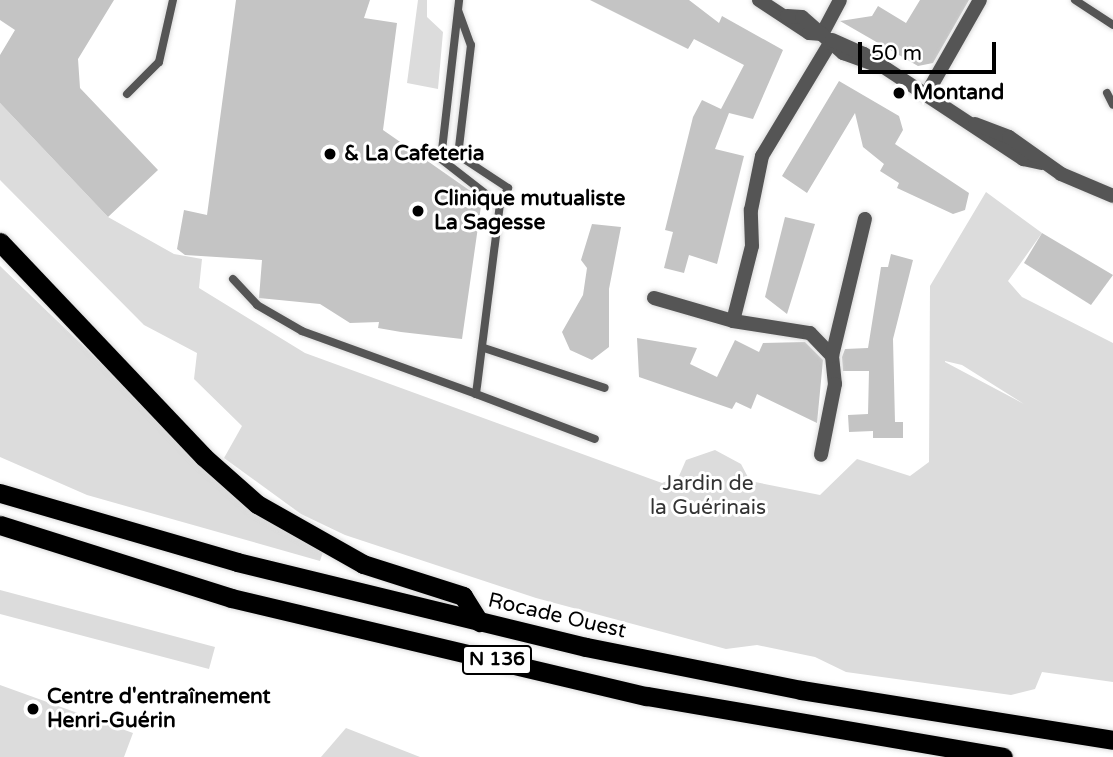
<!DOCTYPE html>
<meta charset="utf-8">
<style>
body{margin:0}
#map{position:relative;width:1113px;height:757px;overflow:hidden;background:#fff;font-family:"Varela Round",sans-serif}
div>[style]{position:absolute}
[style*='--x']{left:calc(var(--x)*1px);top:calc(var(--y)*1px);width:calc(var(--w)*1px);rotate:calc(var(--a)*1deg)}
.green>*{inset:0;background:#dcdcdc}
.building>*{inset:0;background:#c4c4c4}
.roads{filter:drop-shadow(0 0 2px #dbdbdb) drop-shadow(0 0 2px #dbdbdb)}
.service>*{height:8px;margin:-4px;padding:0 4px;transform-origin:4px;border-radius:4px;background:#555}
.minor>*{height:14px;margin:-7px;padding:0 7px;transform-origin:7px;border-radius:7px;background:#555}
.tertiary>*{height:14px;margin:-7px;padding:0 7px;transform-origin:7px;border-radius:7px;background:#555}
.trunk>*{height:19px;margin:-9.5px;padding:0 9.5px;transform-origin:9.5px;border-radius:9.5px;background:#000}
.dots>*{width:19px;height:19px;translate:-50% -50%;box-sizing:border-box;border:4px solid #fff;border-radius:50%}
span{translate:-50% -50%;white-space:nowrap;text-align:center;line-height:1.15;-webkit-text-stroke:6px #fff;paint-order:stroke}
.shield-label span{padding:2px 5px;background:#fff;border:2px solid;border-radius:5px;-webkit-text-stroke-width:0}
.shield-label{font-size:19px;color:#000;font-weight:700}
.poi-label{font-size:21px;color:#000;font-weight:700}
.left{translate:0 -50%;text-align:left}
.park-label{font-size:21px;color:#333}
.street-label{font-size:21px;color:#000}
.scale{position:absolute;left:858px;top:42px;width:138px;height:32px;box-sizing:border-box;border:4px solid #000;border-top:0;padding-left:9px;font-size:21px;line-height:24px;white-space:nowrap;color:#000;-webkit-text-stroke:5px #fff;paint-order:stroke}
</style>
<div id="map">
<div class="green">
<i style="clip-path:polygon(418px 0,427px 0,427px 17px,443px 32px,438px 89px,407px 83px)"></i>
<i style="clip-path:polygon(evenodd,0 103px,108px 217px,174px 254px,202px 259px,199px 288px,305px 353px,662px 483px,679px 476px,686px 460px,715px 450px,741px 464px,750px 481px,820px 495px,857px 459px,910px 476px,929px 462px,930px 286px,986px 192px,1042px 233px,1008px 281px,1022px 297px,1113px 343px,1113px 682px,1042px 672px,1035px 689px,1011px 695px,846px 672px,815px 657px,757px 645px,726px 649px,536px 598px,345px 535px,301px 514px,224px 458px,242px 426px,194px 379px,197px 353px,144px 325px,0 180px,0 103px,945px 361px,962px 365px,1024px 404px,945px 362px,945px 361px)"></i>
<i style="clip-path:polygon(0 266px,228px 485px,323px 552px,320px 561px,87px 495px,0 457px)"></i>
<i style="clip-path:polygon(0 590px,215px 647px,209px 669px,0 614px)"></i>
<i style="clip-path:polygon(0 685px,133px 733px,124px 757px,0 757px)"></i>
<i style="clip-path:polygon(346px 728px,420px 757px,321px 757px)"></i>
</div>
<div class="building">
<i style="clip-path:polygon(0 0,114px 0,78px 59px,80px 88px,158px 170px,108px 217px,0 103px,0 55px,15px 30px,0 20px)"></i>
<i style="clip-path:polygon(236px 0,370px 0,364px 18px,397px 23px,383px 130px,482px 199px,462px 339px,401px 332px,378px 328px,379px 322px,350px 323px,320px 304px,259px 298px,262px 260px,185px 255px,177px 249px,184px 210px,207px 215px)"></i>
<i style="clip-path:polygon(590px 0,689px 0,719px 23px,722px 16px,783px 50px,753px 119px,729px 113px,715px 149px,744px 156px,717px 264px,689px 255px,684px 273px,664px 268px,673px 232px,665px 230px,693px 117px,702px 100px,721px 109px,744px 65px,694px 39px,688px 49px)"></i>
<i style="clip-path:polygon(920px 0,969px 0,933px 63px,918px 66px,840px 21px,872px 16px,878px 6px,906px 23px)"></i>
<i style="clip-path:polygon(839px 81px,899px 116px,903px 130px,895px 144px,969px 193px,965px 210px,953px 214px,897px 188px,899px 183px,880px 171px,884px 164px,863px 147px,855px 113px,807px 193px,782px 176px)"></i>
<i style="clip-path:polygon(785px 217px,815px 224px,787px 314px,765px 297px)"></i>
<i style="clip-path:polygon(592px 224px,621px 227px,609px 289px,609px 347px,592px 360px,570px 350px,562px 332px,583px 295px,587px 268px,581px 260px)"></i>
<i style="clip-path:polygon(1042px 233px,1113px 275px,1091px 305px,1024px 263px)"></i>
<i style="clip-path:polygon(891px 254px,913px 260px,893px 339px,895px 422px,903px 422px,903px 438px,873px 438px,873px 431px,849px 432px,848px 415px,868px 414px,869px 371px,843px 371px,842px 357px,845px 349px,868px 348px,881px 267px,888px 267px)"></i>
<i style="clip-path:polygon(637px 338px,697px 348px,690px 364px,717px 377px,735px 340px,759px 352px,763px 343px,805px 342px,823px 360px,817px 423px,757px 394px,751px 409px,736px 402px,732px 409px,639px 377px)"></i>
</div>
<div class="roads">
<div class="service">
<i style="--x:1075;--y:0;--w:45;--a:33.3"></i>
<i style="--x:458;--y:10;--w:37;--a:70"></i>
<i style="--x:471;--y:45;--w:111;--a:96.7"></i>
<i style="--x:458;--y:155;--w:60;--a:33.4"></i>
<i style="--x:508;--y:188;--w:19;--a:115"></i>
<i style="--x:500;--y:205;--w:75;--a:-142.1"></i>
<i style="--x:441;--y:159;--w:160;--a:-83.5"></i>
<i style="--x:1107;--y:93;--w:13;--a:63"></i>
<i style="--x:127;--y:94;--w:45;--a:-45"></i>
<i style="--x:159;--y:62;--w:64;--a:-77.3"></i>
<i style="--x:233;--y:279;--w:35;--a:47"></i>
<i style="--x:257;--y:305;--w:52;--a:30"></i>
<i style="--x:302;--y:331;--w:185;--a:19.9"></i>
<i style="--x:476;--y:394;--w:191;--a:-82.8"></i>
<i style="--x:484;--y:348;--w:127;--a:18.3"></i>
<i style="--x:476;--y:394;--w:127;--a:20.7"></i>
</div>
<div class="minor">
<i style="--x:822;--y:34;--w:38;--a:-62"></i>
<i style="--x:926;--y:95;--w:109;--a:-60.4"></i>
<i style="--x:654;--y:298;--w:82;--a:16.2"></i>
<i style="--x:733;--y:321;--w:78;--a:8.9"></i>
<i style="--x:810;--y:333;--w:32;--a:46"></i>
<i style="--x:832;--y:356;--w:28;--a:84"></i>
<i style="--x:835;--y:384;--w:72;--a:101.2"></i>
<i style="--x:733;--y:321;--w:77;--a:-75.8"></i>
<i style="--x:752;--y:246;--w:36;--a:-92"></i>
<i style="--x:751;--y:210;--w:55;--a:-78.5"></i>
<i style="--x:762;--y:156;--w:135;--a:-58.9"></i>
<i style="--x:832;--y:356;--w:141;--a:-76.5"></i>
</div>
<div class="tertiary">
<i style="--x:759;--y:0;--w:60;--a:33.4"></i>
<i style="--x:809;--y:33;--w:13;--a:4"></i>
<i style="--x:787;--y:16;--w:15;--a:4"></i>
<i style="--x:802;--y:17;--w:55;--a:41.3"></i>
<i style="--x:843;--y:53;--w:33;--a:20"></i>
<i style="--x:832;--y:40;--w:35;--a:24"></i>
<i style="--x:864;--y:54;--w:191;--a:33.4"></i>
<i style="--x:1023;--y:159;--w:19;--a:12"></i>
<i style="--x:975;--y:124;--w:36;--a:21"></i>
<i style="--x:1009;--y:137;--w:64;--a:35.4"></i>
<i style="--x:1061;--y:174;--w:56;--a:22.9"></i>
</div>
<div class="trunk">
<i style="--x:0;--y:242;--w:296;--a:46.5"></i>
<i style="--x:204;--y:457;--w:71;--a:41.6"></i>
<i style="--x:257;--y:504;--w:122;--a:29.5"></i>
<i style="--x:363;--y:564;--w:105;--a:17.7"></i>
<i style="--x:463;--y:596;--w:31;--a:58"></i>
<i style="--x:0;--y:493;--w:247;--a:16.2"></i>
<i style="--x:237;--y:562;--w:359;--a:13.7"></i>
<i style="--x:586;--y:647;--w:219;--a:11.3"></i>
<i style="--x:801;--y:690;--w:316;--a:9.1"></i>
<i style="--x:0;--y:525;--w:242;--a:17.5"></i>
<i style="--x:231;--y:598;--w:427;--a:13.3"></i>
<i style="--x:647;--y:696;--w:361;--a:9.7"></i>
</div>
</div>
<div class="dots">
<i style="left:899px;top:93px;background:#000"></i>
<i style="left:330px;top:154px;background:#000"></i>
<i style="left:418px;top:211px;background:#000"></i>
<i style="left:33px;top:709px;background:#000"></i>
</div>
<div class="shield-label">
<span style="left:497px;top:660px">N 136</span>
</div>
<div class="poi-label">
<span class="left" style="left:913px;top:93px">Montand</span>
<span class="left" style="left:344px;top:154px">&amp; La Cafeteria</span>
<span class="left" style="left:434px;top:211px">Clinique mutualiste<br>La Sagesse</span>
<span class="left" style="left:47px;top:709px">Centre d'entraînement<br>Henri-Guérin</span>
</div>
<div class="park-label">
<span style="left:708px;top:496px">Jardin de<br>la Guérinais</span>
</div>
<div class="street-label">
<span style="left:557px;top:616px;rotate:13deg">Rocade Ouest</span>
</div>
<div class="scale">50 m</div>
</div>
